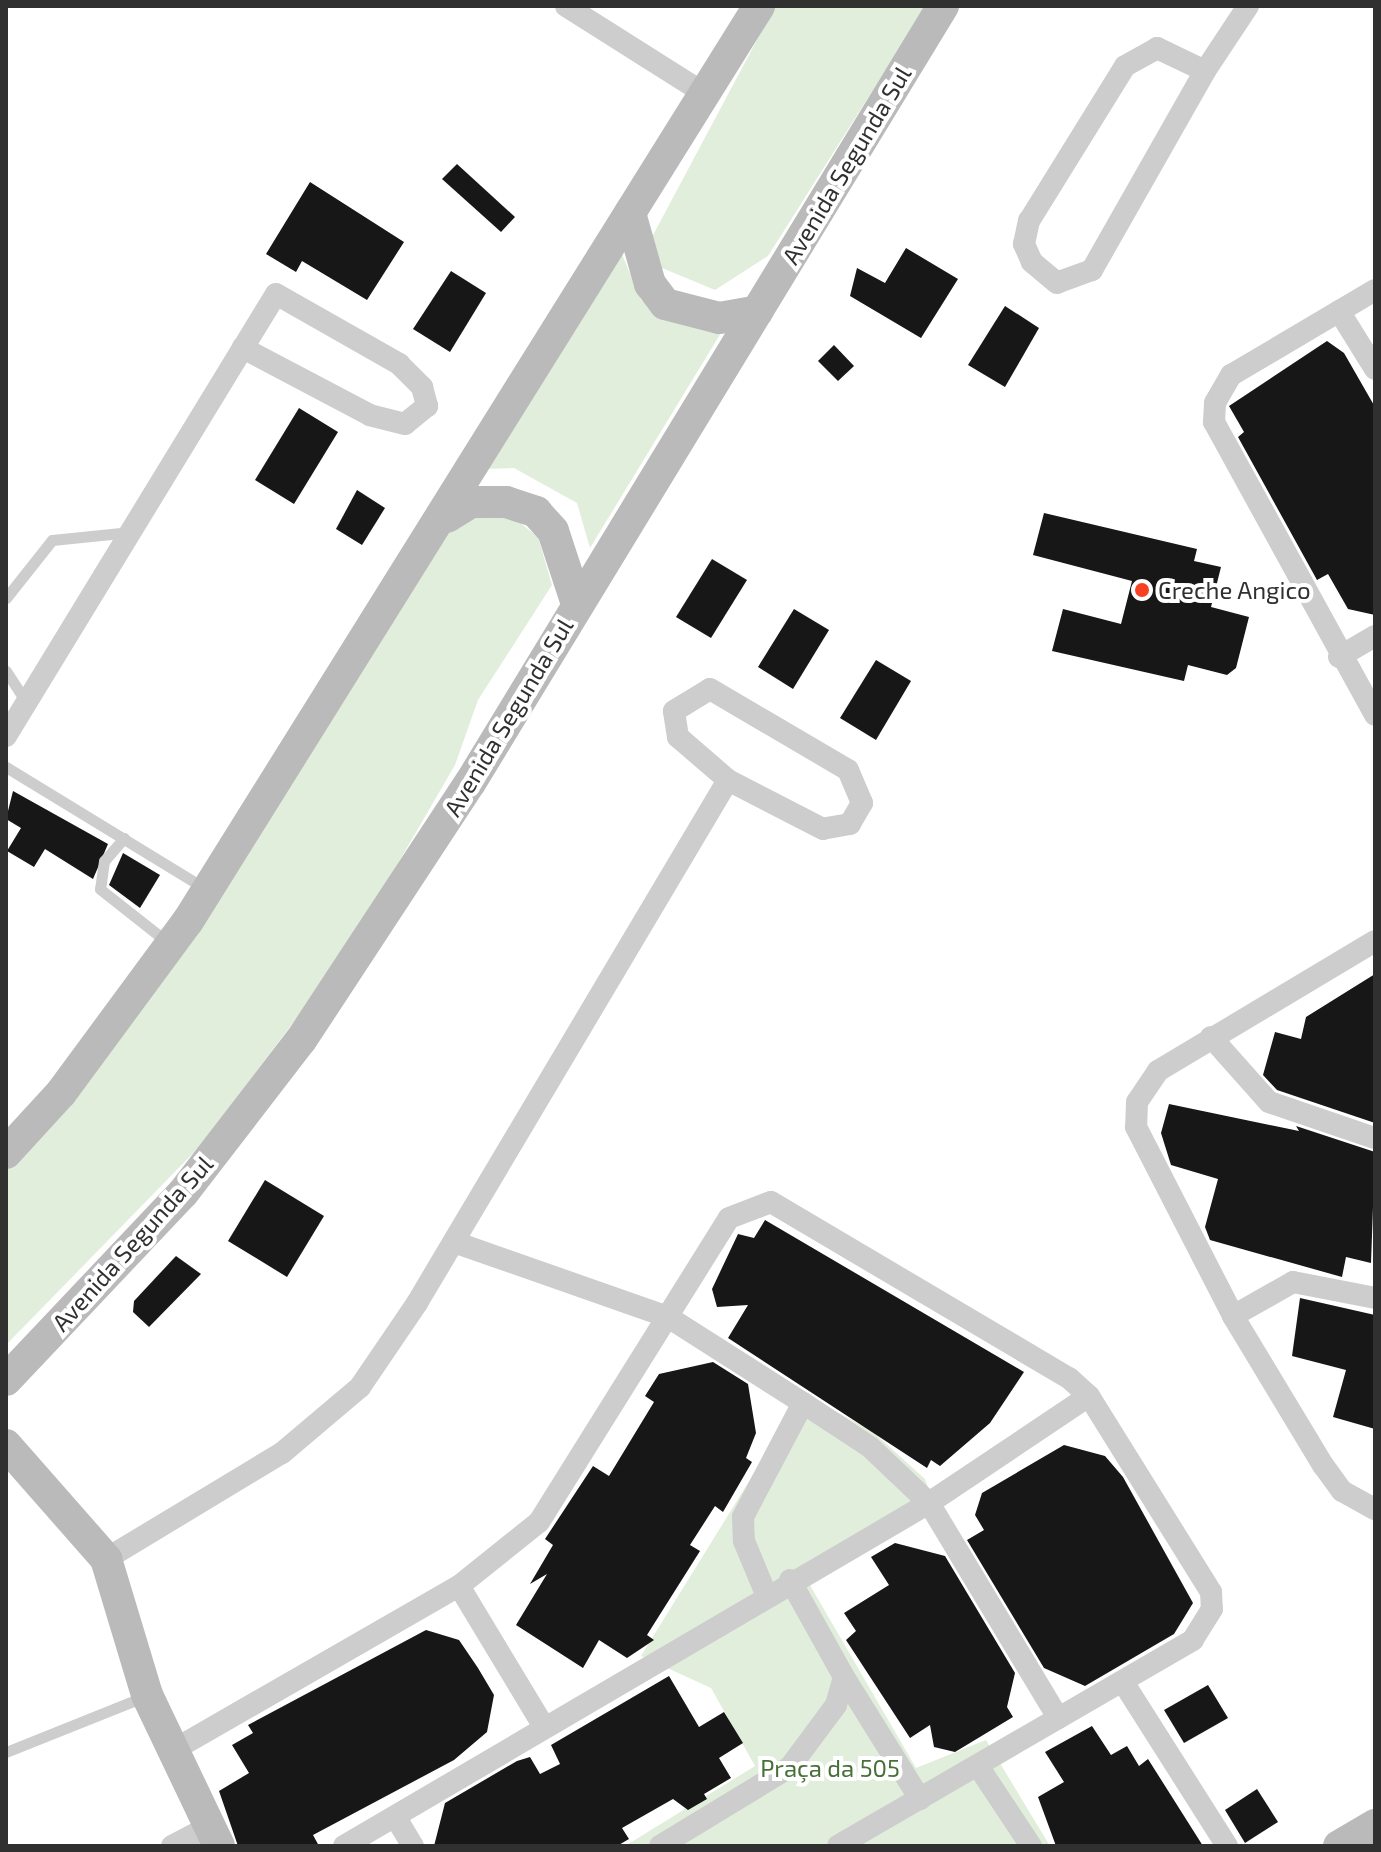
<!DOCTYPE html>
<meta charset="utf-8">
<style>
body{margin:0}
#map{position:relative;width:1381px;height:1852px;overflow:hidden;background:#fff;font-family:"Exo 2",sans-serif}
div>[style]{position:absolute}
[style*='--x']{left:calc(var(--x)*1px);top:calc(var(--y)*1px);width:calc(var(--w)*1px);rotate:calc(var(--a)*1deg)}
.green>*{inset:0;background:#e2eedc}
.building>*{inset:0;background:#171717}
.lane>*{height:11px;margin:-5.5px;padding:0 5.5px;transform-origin:5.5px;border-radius:5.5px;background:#cdcdcd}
.street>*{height:22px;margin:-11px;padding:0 11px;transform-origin:11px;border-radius:11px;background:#cdcdcd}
.secondary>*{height:32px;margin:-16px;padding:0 16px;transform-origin:16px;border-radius:16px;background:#bababa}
.dots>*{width:22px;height:22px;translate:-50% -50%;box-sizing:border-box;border:4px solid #fff;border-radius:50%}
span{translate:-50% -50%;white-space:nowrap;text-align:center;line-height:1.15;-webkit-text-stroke:8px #fff;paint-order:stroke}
.street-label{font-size:24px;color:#303030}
.poi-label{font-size:24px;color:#303030}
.left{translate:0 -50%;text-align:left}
.park-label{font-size:24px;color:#467038}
.frame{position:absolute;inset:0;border:8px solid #303030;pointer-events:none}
</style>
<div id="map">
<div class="green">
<i style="clip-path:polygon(775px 6px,926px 6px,768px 256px,715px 290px,662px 268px,652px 237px)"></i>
<i style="clip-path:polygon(622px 254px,641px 300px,682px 322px,724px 328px,590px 548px,577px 503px,514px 468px,482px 469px)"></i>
<i style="clip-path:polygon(481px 510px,510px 515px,538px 537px,552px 585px,478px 700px,455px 765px,347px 951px,201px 1145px,6px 1345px,6px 1171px,147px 998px,450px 529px)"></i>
<i style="clip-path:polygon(803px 1394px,872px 1431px,925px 1479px,936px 1509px,807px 1580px,916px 1768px,986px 1740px,1050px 1846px,625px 1846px,755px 1766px,711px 1688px,641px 1656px)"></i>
</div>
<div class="building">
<i style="clip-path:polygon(457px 164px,515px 217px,501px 232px,442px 179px)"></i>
<i style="clip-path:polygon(310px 182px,404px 242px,367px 300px,302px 261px,296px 272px,266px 254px)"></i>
<i style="clip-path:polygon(906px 248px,958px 279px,921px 338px,850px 296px,857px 268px,885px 283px)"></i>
<i style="clip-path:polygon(451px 271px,486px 293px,450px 352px,413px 329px)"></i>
<i style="clip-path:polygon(1005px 306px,1039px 328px,1005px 387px,968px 365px)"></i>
<i style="clip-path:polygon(1327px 341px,1344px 353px,1375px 407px,1375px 615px,1348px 609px,1328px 574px,1317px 580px,1238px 437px,1244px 432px,1229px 406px)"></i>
<i style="clip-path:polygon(834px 345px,854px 366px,838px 381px,818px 361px)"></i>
<i style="clip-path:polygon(299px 408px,338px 432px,294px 504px,255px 480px)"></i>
<i style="clip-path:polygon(357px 490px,385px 508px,362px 545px,336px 529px)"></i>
<i style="clip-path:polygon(1044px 513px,1197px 549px,1194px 561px,1221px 567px,1211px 607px,1249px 617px,1236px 668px,1227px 675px,1188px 665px,1184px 681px,1052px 651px,1063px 609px,1121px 624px,1132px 581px,1033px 555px)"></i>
<i style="clip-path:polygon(712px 559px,747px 580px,711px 638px,676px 617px)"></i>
<i style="clip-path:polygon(794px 609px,829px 630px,793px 689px,758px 667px)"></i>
<i style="clip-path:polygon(876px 660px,911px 681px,876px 740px,840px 718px)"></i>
<i style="clip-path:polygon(13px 791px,108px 844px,93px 879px,45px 849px,34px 867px,7px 851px,21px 828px,6px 819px)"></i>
<i style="clip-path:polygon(123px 853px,160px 875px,140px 908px,109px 885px)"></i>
<i style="clip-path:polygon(1375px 974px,1375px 1123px,1277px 1090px,1263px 1075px,1275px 1032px,1301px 1039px,1306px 1017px)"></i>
<i style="clip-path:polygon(1169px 1104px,1299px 1131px,1296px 1126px,1375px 1152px,1371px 1263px,1346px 1257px,1342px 1277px,1210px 1240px,1205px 1227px,1218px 1179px,1171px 1165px,1161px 1133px)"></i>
<i style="clip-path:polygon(265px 1180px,324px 1216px,287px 1277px,228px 1241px)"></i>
<i style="clip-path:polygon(765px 1220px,1024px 1372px,990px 1423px,940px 1466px,931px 1460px,927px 1468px,728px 1338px,748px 1305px,717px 1307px,712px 1289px,738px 1234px,754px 1238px)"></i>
<i style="clip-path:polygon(176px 1256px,201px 1274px,149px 1327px,133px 1312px,134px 1301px)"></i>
<i style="clip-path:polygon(1300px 1298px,1375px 1315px,1375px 1429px,1333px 1417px,1346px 1370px,1292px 1356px)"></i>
<i style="clip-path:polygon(713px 1362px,748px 1384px,756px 1433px,746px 1458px,752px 1462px,723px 1512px,715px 1506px,690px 1545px,700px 1551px,647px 1635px,654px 1640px,627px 1658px,599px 1640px,583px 1668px,516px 1625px,547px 1574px,530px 1584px,553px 1545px,545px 1539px,593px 1466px,609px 1476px,654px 1402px,645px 1396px,659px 1374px)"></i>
<i style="clip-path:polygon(1064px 1445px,1105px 1456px,1123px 1477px,1193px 1603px,1174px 1634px,1085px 1686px,1044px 1668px,967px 1540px,984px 1530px,975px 1515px,982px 1493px)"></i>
<i style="clip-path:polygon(895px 1543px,945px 1556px,1015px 1673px,1007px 1707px,1013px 1717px,955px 1752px,934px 1747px,930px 1725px,910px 1738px,846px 1640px,856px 1631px,844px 1613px,889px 1585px,871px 1557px)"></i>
<i style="clip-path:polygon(426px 1630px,459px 1640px,478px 1668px,494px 1695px,487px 1732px,454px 1760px,313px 1835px,319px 1846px,238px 1846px,219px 1791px,249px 1773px,232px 1745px,253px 1733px,248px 1725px)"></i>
<i style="clip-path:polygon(669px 1676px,699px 1727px,724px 1712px,743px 1743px,719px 1758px,731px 1778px,704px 1794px,707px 1799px,688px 1810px,673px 1799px,622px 1828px,629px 1839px,617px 1846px,434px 1846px,445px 1803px,517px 1761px,530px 1757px,540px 1774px,560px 1764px,551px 1745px)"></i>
<i style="clip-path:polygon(1208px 1685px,1228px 1718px,1184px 1743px,1164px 1710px)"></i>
<i style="clip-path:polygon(1092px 1726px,1111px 1755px,1127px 1746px,1139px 1766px,1148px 1759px,1203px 1846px,1056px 1846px,1038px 1797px,1064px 1782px,1045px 1752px)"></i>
<i style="clip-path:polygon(1257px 1789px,1278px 1822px,1245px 1843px,1225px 1810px)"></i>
</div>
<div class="lane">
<i style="--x:6;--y:598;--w:74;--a:-51.6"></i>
<i style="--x:52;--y:540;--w:79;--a:-5.8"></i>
<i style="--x:6;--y:671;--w:37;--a:57"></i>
<i style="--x:6;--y:767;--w:232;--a:31.4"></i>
<i style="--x:124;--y:838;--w:30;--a:131"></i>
<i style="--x:104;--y:861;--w:28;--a:98"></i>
<i style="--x:100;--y:889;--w:85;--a:38.3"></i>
<i style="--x:6;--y:1752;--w:151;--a:-21.8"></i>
</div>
<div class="street">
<i style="--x:566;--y:6;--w:167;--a:32.3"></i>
<i style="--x:1157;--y:48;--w:53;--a:25.6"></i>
<i style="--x:1205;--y:71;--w:229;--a:119.6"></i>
<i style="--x:1092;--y:270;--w:37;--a:160"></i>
<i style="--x:1057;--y:283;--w:33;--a:-140"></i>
<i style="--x:1032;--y:262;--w:20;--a:-114"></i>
<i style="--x:1024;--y:244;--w:24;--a:-78"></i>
<i style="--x:1029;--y:221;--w:182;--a:-58.2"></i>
<i style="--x:1125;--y:66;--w:37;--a:-29"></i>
<i style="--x:1205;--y:71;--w:78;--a:-56.5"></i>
<i style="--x:1375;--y:290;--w:167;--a:149.4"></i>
<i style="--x:1231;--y:375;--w:32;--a:120"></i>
<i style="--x:1215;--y:403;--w:19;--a:93"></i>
<i style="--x:1214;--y:422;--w:334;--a:61.2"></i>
<i style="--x:1339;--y:311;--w:68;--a:58.2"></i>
<i style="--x:1339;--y:657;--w:42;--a:-30.3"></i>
<i style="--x:710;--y:689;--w:160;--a:30.4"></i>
<i style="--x:848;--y:770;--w:36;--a:67"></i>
<i style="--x:862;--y:803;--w:24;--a:120"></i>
<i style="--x:850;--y:824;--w:27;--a:170"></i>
<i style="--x:823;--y:829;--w:107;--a:-152.7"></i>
<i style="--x:728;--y:780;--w:66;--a:-139.3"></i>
<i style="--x:678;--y:737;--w:26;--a:-99"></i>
<i style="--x:674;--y:711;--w:42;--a:-31.4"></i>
<i style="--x:6;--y:736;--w:455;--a:-58.6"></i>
<i style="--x:243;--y:348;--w:63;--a:-58.6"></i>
<i style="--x:276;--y:294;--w:142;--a:29.6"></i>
<i style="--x:399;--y:364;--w:33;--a:45"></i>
<i style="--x:422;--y:387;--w:20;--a:75"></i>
<i style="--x:427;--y:406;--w:28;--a:141"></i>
<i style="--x:405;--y:424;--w:36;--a:-166"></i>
<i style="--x:370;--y:415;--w:144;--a:-152.2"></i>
<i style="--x:1375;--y:941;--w:253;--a:149.1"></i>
<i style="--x:1158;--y:1071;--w:37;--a:124"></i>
<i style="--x:1137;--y:1102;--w:25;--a:92"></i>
<i style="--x:1136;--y:1127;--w:212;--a:62.8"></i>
<i style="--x:1233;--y:1316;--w:174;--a:58.9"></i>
<i style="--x:1323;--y:1465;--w:32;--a:54"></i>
<i style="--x:1342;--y:1491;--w:38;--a:29"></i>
<i style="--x:1211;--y:1037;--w:87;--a:48.3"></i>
<i style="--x:1269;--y:1102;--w:112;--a:18.8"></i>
<i style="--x:454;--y:1242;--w:227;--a:19.3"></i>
<i style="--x:668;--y:1317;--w:160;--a:32.5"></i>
<i style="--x:803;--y:1403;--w:129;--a:117.8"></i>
<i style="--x:743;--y:1517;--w:24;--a:88"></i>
<i style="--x:744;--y:1541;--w:57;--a:67.5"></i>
<i style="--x:1233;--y:1316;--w:69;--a:-29.5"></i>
<i style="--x:1293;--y:1282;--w:84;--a:11"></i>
<i style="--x:803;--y:1403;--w:80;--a:33.3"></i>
<i style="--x:870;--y:1447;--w:81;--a:43.5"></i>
<i style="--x:929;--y:1503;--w:251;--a:59"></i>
<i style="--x:106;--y:1559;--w:205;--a:-31.1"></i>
<i style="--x:282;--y:1453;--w:102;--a:-40.2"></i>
<i style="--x:360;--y:1387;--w:102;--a:-55.8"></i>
<i style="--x:417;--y:1303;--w:608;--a:-59.26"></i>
<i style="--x:459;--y:1586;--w:162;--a:58.9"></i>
<i style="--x:844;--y:1677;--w:144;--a:58.1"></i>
<i style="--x:1123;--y:1682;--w:194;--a:57.6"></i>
<i style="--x:170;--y:1752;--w:333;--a:-29.9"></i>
<i style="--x:459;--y:1586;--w:102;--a:-38.7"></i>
<i style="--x:539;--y:1522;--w:358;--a:-58"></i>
<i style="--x:729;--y:1218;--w:45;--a:-20.9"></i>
<i style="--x:771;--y:1202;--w:346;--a:30.6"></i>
<i style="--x:1069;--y:1378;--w:27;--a:42"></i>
<i style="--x:1089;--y:1396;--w:231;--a:58.1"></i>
<i style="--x:1211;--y:1592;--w:17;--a:87"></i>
<i style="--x:1212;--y:1609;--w:36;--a:122"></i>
<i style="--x:1193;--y:1640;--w:410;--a:149.9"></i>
<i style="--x:978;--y:1766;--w:96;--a:56.5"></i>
<i style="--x:396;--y:1818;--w:33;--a:59"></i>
<i style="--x:172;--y:1846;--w:41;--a:-27.8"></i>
<i style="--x:344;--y:1846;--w:678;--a:-30.38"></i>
<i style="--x:929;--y:1503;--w:192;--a:-33.8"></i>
<i style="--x:660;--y:1846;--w:152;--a:-31.3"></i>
<i style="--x:790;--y:1767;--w:77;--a:-53.4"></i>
<i style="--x:836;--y:1705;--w:29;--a:-74"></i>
<i style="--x:844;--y:1677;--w:111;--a:-119.1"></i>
</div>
<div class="secondary">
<i style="--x:630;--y:213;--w:74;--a:74.3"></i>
<i style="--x:650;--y:284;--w:25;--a:53"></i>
<i style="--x:665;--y:304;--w:56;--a:14.5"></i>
<i style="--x:719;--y:318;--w:39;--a:-10"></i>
<i style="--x:447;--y:517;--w:28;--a:-32"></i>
<i style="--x:471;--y:502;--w:35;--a:0"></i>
<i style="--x:506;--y:502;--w:32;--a:18"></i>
<i style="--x:536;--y:512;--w:25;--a:48"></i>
<i style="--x:553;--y:531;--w:77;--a:71.8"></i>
<i style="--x:6;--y:1153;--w:81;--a:-47.5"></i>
<i style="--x:61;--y:1093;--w:214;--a:-53.6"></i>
<i style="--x:188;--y:921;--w:1079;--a:-58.03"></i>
<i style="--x:6;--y:1380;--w:257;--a:-46.6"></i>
<i style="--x:183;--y:1193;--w:193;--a:-52.4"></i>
<i style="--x:301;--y:1040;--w:308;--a:-56.7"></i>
<i style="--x:470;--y:783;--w:910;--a:-58.67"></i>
<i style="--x:6;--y:1445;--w:152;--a:48.7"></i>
<i style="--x:106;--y:1559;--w:142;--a:73.2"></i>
<i style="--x:147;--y:1695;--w:167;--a:64.5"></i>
<i style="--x:1339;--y:1846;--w:42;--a:-30.3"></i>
</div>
<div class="dots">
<i style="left:1142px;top:590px;background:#f74122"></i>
</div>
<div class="street-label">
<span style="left:846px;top:165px;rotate:-59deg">Avenida Segunda Sul</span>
<span style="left:508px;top:717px;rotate:-59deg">Avenida Segunda Sul</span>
<span style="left:132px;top:1243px;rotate:-48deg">Avenida Segunda Sul</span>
</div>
<div class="poi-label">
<span class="left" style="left:1158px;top:590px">Creche Angico</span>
</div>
<div class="park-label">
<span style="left:830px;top:1768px">Praça da 505</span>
</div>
<div class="frame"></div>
</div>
